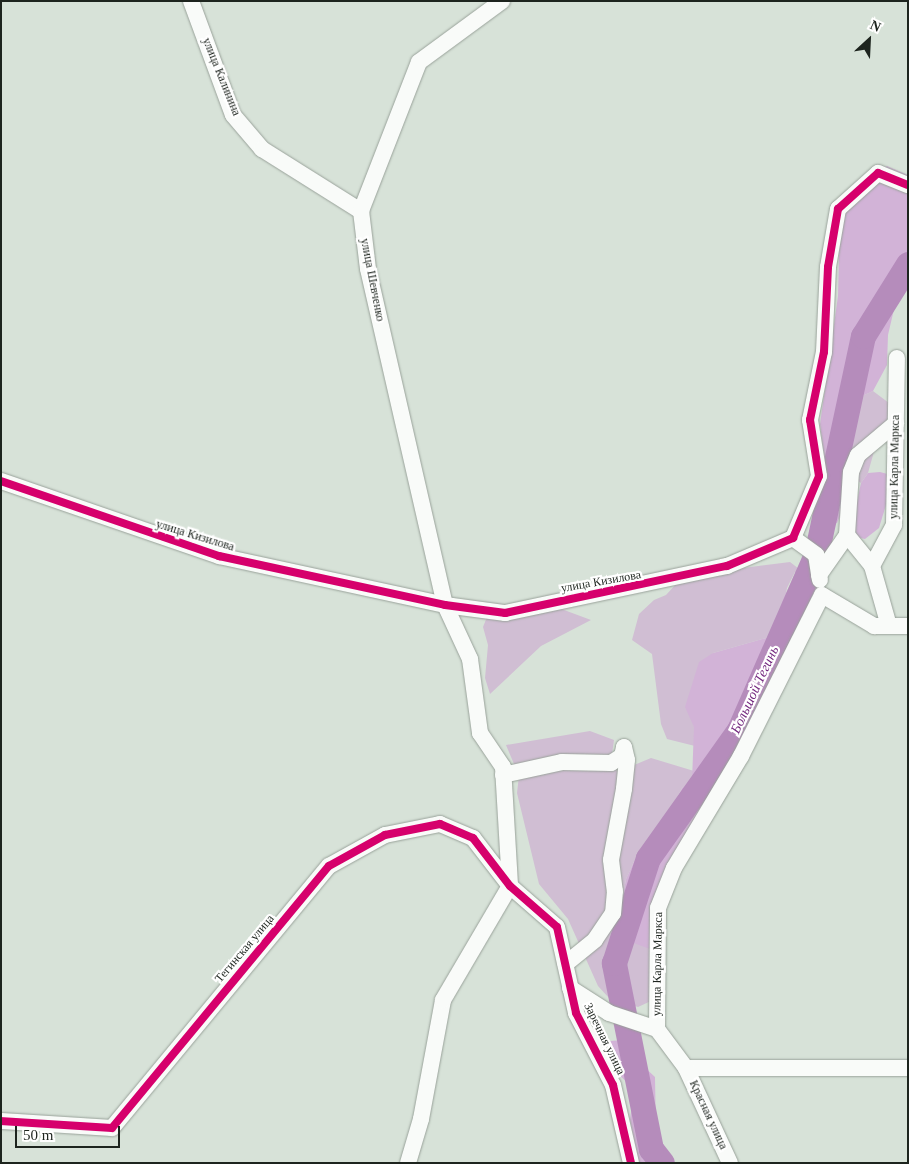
<!DOCTYPE html>
<meta charset="utf-8">
<style>
body{margin:0}
#map{position:relative;width:909px;height:1164px;overflow:hidden;background:#d7e2d8;font-family:"Times New Roman",serif}
div>[style]{position:absolute}
[style*='--x']{left:calc(var(--x)*1px);top:calc(var(--y)*1px);width:calc(var(--w)*1px);rotate:calc(var(--a)*1deg)}
.green>*{inset:0;background:#d0bed3}
.forest>*{inset:0;background:#d2b3d7}
.river>*{height:25px;margin:-12.5px;padding:0 12.5px;transform-origin:12.5px;border-radius:12.5px;background:#b58cbb}
.roads{filter:drop-shadow(0 0 1px #99a29a) drop-shadow(0 0 1px #99a29a)}
.street>*{height:16px;margin:-8px;padding:0 8px;transform-origin:8px;border-radius:8px;background:#f9fbf9}
.cycleway>*{height:8px;margin:-4px;padding:0 4px;transform-origin:4px;border-radius:4px;background:#d6006c}
span{translate:-50% -50%;white-space:nowrap;text-align:center;line-height:1.15;-webkit-text-stroke:4.5px #fff;paint-order:stroke}
.street-label{font-size:12px;color:#1d241e}
.water-label{font-size:14px;color:#73277e;font-style:italic}
.frame{position:absolute;inset:0;border:2px solid #1d241e;pointer-events:none}
.north{position:absolute;left:844px;top:15px;width:50px;height:50px;-webkit-text-stroke:4px #fff;paint-order:stroke;rotate:25deg;font-size:14px;font-weight:700;line-height:20px;text-align:center;color:#1d241e}
.north::after{content:'';display:block;margin:auto;width:18px;height:22px;background:#1d241e;clip-path:polygon(50% 0,100% 100%,50% 72%,0 100%)}
.scale{position:absolute;left:15px;top:1126px;width:105px;height:22px;box-sizing:border-box;border:2px solid #1d241e;border-top:0;padding-left:6px;font-size:15px;line-height:18px;white-space:nowrap;color:#1d241e;-webkit-text-stroke:4px #fff;paint-order:stroke}
</style>
<div id="map">
<div class="green">
<i style="clip-path:polygon(873px 391px,889px 403px,888px 419px,880px 430px,868px 473px,861px 483px,842px 470px,840px 416px,858px 398px)"></i>
<i style="clip-path:polygon(790px 562px,803px 572px,795px 572px,787px 588px,780px 625px,766px 638px,713px 653px,694px 727px,695px 746px,667px 739px,661px 724px,652px 654px,632px 640px,639px 614px,654px 600px,666px 595px,678px 582px,728px 570px)"></i>
<i style="clip-path:polygon(556px 607px,591px 620px,541px 646px,490px 694px,485px 678px,488px 645px,483px 627px,487px 617px)"></i>
<i style="clip-path:polygon(590px 731px,614px 740px,612px 754px,627px 768px,651px 758px,694px 771px,692px 781px,682px 788px,663px 826px,637px 855px,626px 879px,620px 912px,653px 950px,651px 1001px,638px 1007px,609px 998px,598px 986px,568px 919px,539px 884px,517px 793px,519px 776px,506px 745px)"></i>
</div>
<div class="forest">
<i style="clip-path:polygon(887px 166px,908px 175px,908px 280px,895px 305px,888px 335px,887px 365px,873px 391px,858px 398px,840px 416px,846px 503px,837px 523px,816px 526px,812px 516px,826px 473px,820px 424px,838px 296px,840px 216px,864px 175px)"></i>
<i style="clip-path:polygon(880px 472px,891px 475px,889px 495px,879px 528px,865px 539px,856px 537px,854px 515px,861px 483px,868px 473px)"></i>
<i style="clip-path:polygon(816px 555px,822px 595px,674px 868px,653px 950px,631px 942px,620px 912px,626px 879px,637px 855px,663px 826px,682px 788px,692px 781px,694px 727px,685px 707px,699px 662px,713px 653px,766px 638px,780px 625px,782px 602px,796px 571px,803px 572px)"></i>
<i style="clip-path:polygon(637px 1039px,640px 1063px,655px 1077px,656px 1136px,666px 1163px,639px 1163px,630px 1120px,634px 1089px,616px 1072px,610px 1041px)"></i>
</div>
<div class="river">
<i style="--x:662;--y:1163;--w:18;--a:-128"></i>
<i style="--x:651;--y:1149;--w:190;--a:-101.3"></i>
<i style="--x:614;--y:963;--w:110;--a:-72.1"></i>
<i style="--x:648;--y:858;--w:157;--a:-54.6"></i>
<i style="--x:739;--y:730;--w:191;--a:-66.3"></i>
<i style="--x:816;--y:555;--w:224;--a:-77.9"></i>
<i style="--x:863;--y:336;--w:85;--a:-58"></i>
</div>
<div class="roads">
<div class="street">
<i style="--x:191;--y:1;--w:121;--a:69.8"></i>
<i style="--x:233;--y:115;--w:45;--a:49.5"></i>
<i style="--x:262;--y:149;--w:117;--a:32.1"></i>
<i style="--x:502;--y:1;--w:103;--a:143.7"></i>
<i style="--x:419;--y:62;--w:160;--a:111.3"></i>
<i style="--x:361;--y:211;--w:58;--a:83.1"></i>
<i style="--x:368;--y:269;--w:345;--a:77.1"></i>
<i style="--x:445;--y:605;--w:60;--a:65.2"></i>
<i style="--x:470;--y:659;--w:75;--a:82.3"></i>
<i style="--x:480;--y:733;--w:41;--a:55.9"></i>
<i style="--x:503;--y:767;--w:119;--a:86.6"></i>
<i style="--x:1;--y:481;--w:231;--a:19"></i>
<i style="--x:219;--y:556;--w:231;--a:12.2"></i>
<i style="--x:445;--y:605;--w:61;--a:7.6"></i>
<i style="--x:505;--y:613;--w:227;--a:-12"></i>
<i style="--x:727;--y:566;--w:72;--a:-23"></i>
<i style="--x:793;--y:538;--w:67;--a:-67.2"></i>
<i style="--x:819;--y:476;--w:57;--a:-99.1"></i>
<i style="--x:810;--y:420;--w:69;--a:-78.4"></i>
<i style="--x:824;--y:352;--w:85;--a:-87.3"></i>
<i style="--x:828;--y:267;--w:59;--a:-80.2"></i>
<i style="--x:838;--y:209;--w:54;--a:-42"></i>
<i style="--x:878;--y:173;--w:32;--a:22"></i>
<i style="--x:847;--y:535;--w:40;--a:51"></i>
<i style="--x:793;--y:538;--w:29;--a:36"></i>
<i style="--x:816;--y:555;--w:25;--a:81"></i>
<i style="--x:819;--y:575;--w:49;--a:-55"></i>
<i style="--x:847;--y:535;--w:63;--a:-86.4"></i>
<i style="--x:851;--y:472;--w:18;--a:-68"></i>
<i style="--x:858;--y:455;--w:50;--a:-40.1"></i>
<i style="--x:822;--y:595;--w:61;--a:30.8"></i>
<i style="--x:874;--y:626;--w:34;--a:0"></i>
<i style="--x:889;--y:626;--w:62;--a:-105.8"></i>
<i style="--x:872;--y:566;--w:47;--a:-61.8"></i>
<i style="--x:894;--y:525;--w:167;--a:-89"></i>
<i style="--x:503;--y:775;--w:60;--a:-12.4"></i>
<i style="--x:562;--y:762;--w:49;--a:1.2"></i>
<i style="--x:611;--y:763;--w:13;--a:-32"></i>
<i style="--x:622;--y:756;--w:9;--a:-77"></i>
<i style="--x:624;--y:747;--w:13;--a:77"></i>
<i style="--x:627;--y:760;--w:29;--a:96"></i>
<i style="--x:624;--y:789;--w:72;--a:100.4"></i>
<i style="--x:611;--y:860;--w:31;--a:83"></i>
<i style="--x:615;--y:891;--w:22;--a:95"></i>
<i style="--x:613;--y:913;--w:32;--a:124"></i>
<i style="--x:595;--y:940;--w:38;--a:141"></i>
<i style="--x:570;--y:988;--w:46;--a:32.7"></i>
<i style="--x:609;--y:1013;--w:51;--a:18.4"></i>
<i style="--x:686;--y:1068;--w:222;--a:0"></i>
<i style="--x:1;--y:1121;--w:111;--a:3.6"></i>
<i style="--x:112;--y:1128;--w:340;--a:-50.4"></i>
<i style="--x:329;--y:866;--w:64;--a:-29"></i>
<i style="--x:385;--y:835;--w:56;--a:-11.3"></i>
<i style="--x:440;--y:824;--w:36;--a:23"></i>
<i style="--x:473;--y:838;--w:61;--a:52.4"></i>
<i style="--x:510;--y:886;--w:62;--a:41.1"></i>
<i style="--x:557;--y:927;--w:88;--a:77.5"></i>
<i style="--x:576;--y:1013;--w:81;--a:62.8"></i>
<i style="--x:613;--y:1085;--w:80;--a:77"></i>
<i style="--x:408;--y:1163;--w:46;--a:-73.5"></i>
<i style="--x:421;--y:1119;--w:121;--a:-79.5"></i>
<i style="--x:443;--y:1000;--w:132;--a:-59.6"></i>
<i style="--x:730;--y:1163;--w:105;--a:-114.9"></i>
<i style="--x:686;--y:1068;--w:49;--a:-126.6"></i>
<i style="--x:657;--y:1029;--w:121;--a:-89.5"></i>
<i style="--x:658;--y:908;--w:43;--a:-68.2"></i>
<i style="--x:674;--y:868;--w:131;--a:-59.1"></i>
<i style="--x:741;--y:756;--w:180;--a:-63.3"></i>
</div>
</div>
<div class="cycleway">
<i style="--x:1;--y:481;--w:231;--a:19"></i>
<i style="--x:219;--y:556;--w:231;--a:12.2"></i>
<i style="--x:445;--y:605;--w:61;--a:7.6"></i>
<i style="--x:505;--y:613;--w:227;--a:-12"></i>
<i style="--x:727;--y:566;--w:72;--a:-23"></i>
<i style="--x:793;--y:538;--w:67;--a:-67.2"></i>
<i style="--x:819;--y:476;--w:57;--a:-99.1"></i>
<i style="--x:810;--y:420;--w:69;--a:-78.4"></i>
<i style="--x:824;--y:352;--w:85;--a:-87.3"></i>
<i style="--x:828;--y:267;--w:59;--a:-80.2"></i>
<i style="--x:838;--y:209;--w:54;--a:-42"></i>
<i style="--x:878;--y:173;--w:32;--a:22"></i>
<i style="--x:1;--y:1121;--w:111;--a:3.6"></i>
<i style="--x:112;--y:1128;--w:340;--a:-50.4"></i>
<i style="--x:329;--y:866;--w:64;--a:-29"></i>
<i style="--x:385;--y:835;--w:56;--a:-11.3"></i>
<i style="--x:440;--y:824;--w:36;--a:23"></i>
<i style="--x:473;--y:838;--w:61;--a:52.4"></i>
<i style="--x:510;--y:886;--w:62;--a:41.1"></i>
<i style="--x:557;--y:927;--w:88;--a:77.5"></i>
<i style="--x:576;--y:1013;--w:81;--a:62.8"></i>
<i style="--x:613;--y:1085;--w:80;--a:77"></i>
</div>
<div class="street-label">
<span style="left:221px;top:77px;rotate:68deg">улица Калинина</span>
<span style="left:372px;top:280px;rotate:79deg">улица Шевченко</span>
<span style="left:895px;top:467px;rotate:-89deg">улица Карла Маркса</span>
<span style="left:195px;top:536px;rotate:17deg">улица Кизилова</span>
<span style="left:601px;top:582px;rotate:-10deg">улица Кизилова</span>
<span style="left:245px;top:949px;rotate:-50deg">Тегинская улица</span>
<span style="left:658px;top:964px;rotate:-89deg">улица Карла Маркса</span>
<span style="left:604px;top:1039px;rotate:64deg">Заречная улица</span>
<span style="left:708px;top:1115px;rotate:65deg">Красная улица</span>
</div>
<div class="water-label">
<span style="left:755px;top:690px;rotate:-65deg">Большой Тегинь</span>
</div>
<div class="frame"></div>
<div class="north">N</div>
<div class="scale">50 m</div>
</div>
